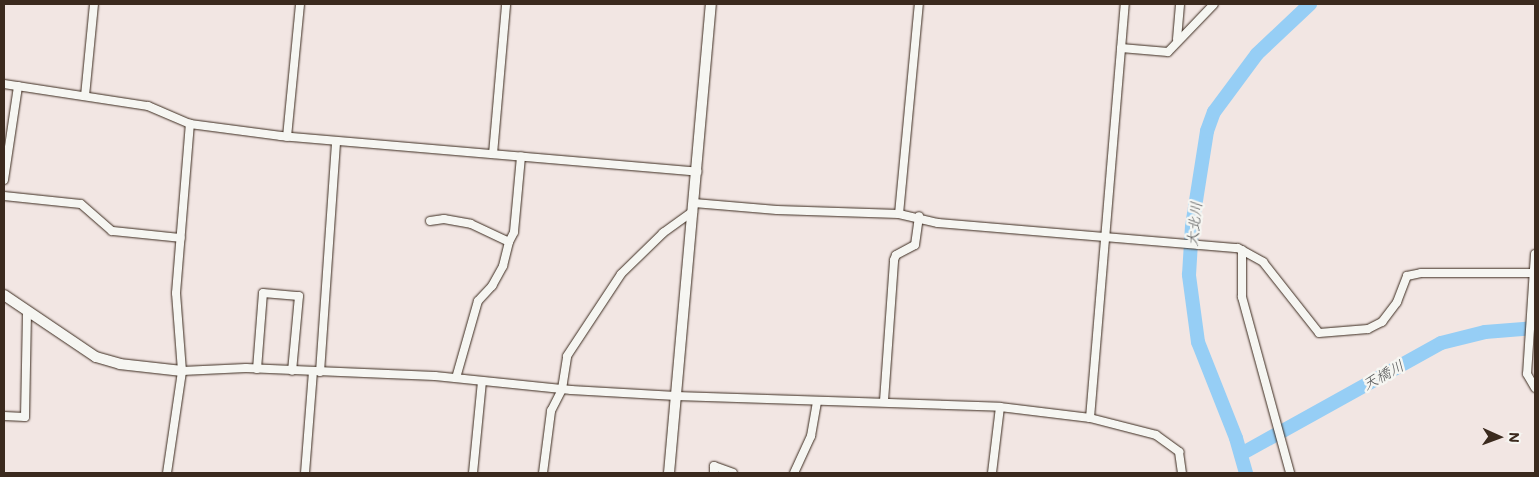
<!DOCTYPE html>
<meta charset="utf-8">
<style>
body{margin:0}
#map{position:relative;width:1539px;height:477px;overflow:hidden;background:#f2e6e3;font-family:Mali,"Klee One",sans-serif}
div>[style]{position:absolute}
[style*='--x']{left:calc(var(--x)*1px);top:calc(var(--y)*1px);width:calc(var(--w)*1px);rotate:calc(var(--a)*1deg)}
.river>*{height:14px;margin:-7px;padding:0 7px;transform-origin:7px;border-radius:7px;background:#96cef5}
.roads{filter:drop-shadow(0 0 1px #3b2a1e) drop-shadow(0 0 1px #3b2a1e)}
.street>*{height:8px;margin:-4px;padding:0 4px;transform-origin:4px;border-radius:4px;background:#f6f6f2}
.secondary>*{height:10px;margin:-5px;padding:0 5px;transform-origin:5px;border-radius:5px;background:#f6f6f2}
span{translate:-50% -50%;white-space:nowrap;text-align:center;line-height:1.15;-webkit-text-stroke:5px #f6f6f2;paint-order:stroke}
.water-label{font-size:15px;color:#525354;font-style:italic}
.frame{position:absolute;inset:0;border:5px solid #3b2a1e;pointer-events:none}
.north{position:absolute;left:1474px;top:412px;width:50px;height:50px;-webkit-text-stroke:4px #f6f6f2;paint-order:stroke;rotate:92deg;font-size:14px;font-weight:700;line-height:20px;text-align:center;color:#3b2a1e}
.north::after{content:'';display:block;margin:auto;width:18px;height:22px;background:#3b2a1e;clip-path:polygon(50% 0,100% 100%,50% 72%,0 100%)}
</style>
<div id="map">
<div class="river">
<i style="--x:1241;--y:454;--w:229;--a:-29"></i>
<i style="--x:1441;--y:343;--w:45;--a:-14"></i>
<i style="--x:1485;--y:332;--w:50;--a:-4.6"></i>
<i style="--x:1246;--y:473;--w:36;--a:-106"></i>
<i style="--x:1236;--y:438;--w:103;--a:-111.6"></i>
<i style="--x:1198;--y:342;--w:68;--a:-97.7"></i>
<i style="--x:1189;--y:275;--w:49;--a:-86.5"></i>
<i style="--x:1192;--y:226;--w:96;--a:-81"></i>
<i style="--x:1207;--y:131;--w:20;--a:-70"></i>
<i style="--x:1214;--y:112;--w:72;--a:-53.4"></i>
<i style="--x:1257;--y:54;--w:73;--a:-43.3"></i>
</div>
<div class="roads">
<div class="street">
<i style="--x:1177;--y:39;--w:35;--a:-85"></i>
<i style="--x:1121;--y:48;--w:47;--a:4.9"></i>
<i style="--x:1168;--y:52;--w:66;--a:-46.2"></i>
<i style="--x:4;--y:84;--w:146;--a:8.7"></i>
<i style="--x:148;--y:106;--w:46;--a:23.2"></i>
<i style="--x:190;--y:124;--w:92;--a:7.5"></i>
<i style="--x:281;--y:136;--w:418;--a:4.9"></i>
<i style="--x:85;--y:96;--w:92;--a:-84.4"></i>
<i style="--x:287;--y:137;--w:134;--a:-84.4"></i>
<i style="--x:493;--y:154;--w:151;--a:-85"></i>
<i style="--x:4;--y:180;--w:95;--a:-81.5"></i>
<i style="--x:4;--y:196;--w:77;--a:5.9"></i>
<i style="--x:81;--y:204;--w:41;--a:41.1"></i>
<i style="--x:112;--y:231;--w:69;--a:5.8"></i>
<i style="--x:694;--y:203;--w:83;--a:4.8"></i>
<i style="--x:777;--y:210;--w:122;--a:1.9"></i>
<i style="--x:899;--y:214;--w:40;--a:13"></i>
<i style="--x:938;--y:223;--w:301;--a:4.8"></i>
<i style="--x:1238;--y:248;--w:29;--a:29"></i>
<i style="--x:1263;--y:262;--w:90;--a:51.7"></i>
<i style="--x:1319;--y:333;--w:49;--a:-4.7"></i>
<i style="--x:1368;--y:329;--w:16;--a:-27"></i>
<i style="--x:1382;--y:322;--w:25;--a:-53"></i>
<i style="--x:1397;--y:302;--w:28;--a:-69"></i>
<i style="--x:1407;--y:276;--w:14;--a:-12"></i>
<i style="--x:1421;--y:273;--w:114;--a:0"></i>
<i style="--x:899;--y:214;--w:211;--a:-84.6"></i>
<i style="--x:430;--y:221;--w:14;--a:-8"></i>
<i style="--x:444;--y:219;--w:27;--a:10"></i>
<i style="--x:471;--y:224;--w:42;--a:25.3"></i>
<i style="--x:509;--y:242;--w:11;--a:-63"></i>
<i style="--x:514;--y:232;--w:76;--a:-84.7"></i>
<i style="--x:1242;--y:250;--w:47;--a:90"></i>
<i style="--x:1242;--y:297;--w:182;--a:74.7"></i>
<i style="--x:1535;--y:254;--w:120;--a:93.8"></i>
<i style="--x:1527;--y:374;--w:16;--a:60"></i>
<i style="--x:257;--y:369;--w:76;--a:-85.5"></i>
<i style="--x:263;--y:293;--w:36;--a:5"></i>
<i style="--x:299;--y:296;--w:75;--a:95.3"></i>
<i style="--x:182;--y:371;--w:64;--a:-2.7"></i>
<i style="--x:246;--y:368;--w:189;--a:2.4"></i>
<i style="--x:435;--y:376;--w:137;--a:5.9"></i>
<i style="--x:571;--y:390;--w:105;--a:3.3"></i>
<i style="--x:676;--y:396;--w:324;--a:1.9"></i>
<i style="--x:1000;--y:407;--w:91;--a:7"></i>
<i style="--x:1090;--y:418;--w:68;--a:14.4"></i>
<i style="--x:1156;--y:435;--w:29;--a:36"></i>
<i style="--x:1179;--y:452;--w:21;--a:82"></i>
<i style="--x:320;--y:372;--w:230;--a:-86"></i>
<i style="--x:456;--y:378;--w:80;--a:-74.1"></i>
<i style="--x:478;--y:301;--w:21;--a:-47"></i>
<i style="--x:492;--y:286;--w:23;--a:-61"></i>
<i style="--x:503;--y:266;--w:25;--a:-76"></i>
<i style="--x:884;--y:401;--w:141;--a:-85.9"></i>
<i style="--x:894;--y:260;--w:5;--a:-68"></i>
<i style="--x:896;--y:255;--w:21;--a:-28"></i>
<i style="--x:915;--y:245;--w:29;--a:-82"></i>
<i style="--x:4;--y:416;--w:21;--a:3"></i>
<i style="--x:25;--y:417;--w:105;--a:-88.9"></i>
<i style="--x:1090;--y:418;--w:415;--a:-85.2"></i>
<i style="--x:167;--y:473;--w:103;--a:-81.6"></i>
<i style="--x:182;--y:371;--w:78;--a:-94.4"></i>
<i style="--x:176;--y:293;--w:170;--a:-85.3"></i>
<i style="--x:305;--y:473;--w:101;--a:-85.5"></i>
<i style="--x:473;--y:473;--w:92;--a:-84.4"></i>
<i style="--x:543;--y:473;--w:63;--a:-82.6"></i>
<i style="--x:551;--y:411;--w:25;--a:-63"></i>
<i style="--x:562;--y:389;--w:33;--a:-81"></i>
<i style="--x:567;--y:356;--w:98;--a:-56.6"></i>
<i style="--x:621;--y:274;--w:59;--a:-44.3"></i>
<i style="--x:663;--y:233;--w:37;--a:-36"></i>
<i style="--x:714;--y:473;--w:7;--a:-90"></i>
<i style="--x:714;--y:466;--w:20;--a:20"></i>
<i style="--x:794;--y:473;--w:41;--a:-65.3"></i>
<i style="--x:811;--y:436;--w:35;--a:-80"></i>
<i style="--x:992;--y:473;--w:66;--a:-83.1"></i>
</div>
<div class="secondary">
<i style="--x:4;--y:295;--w:111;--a:34"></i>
<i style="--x:96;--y:357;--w:25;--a:16"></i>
<i style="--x:120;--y:364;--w:62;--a:6.4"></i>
<i style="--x:669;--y:473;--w:471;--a:-84.9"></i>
</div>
</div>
<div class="water-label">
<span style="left:1194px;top:224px;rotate:-84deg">大北川</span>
<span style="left:1383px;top:375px;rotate:-29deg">天橋川</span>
</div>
<div class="frame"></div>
<div class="north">N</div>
</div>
